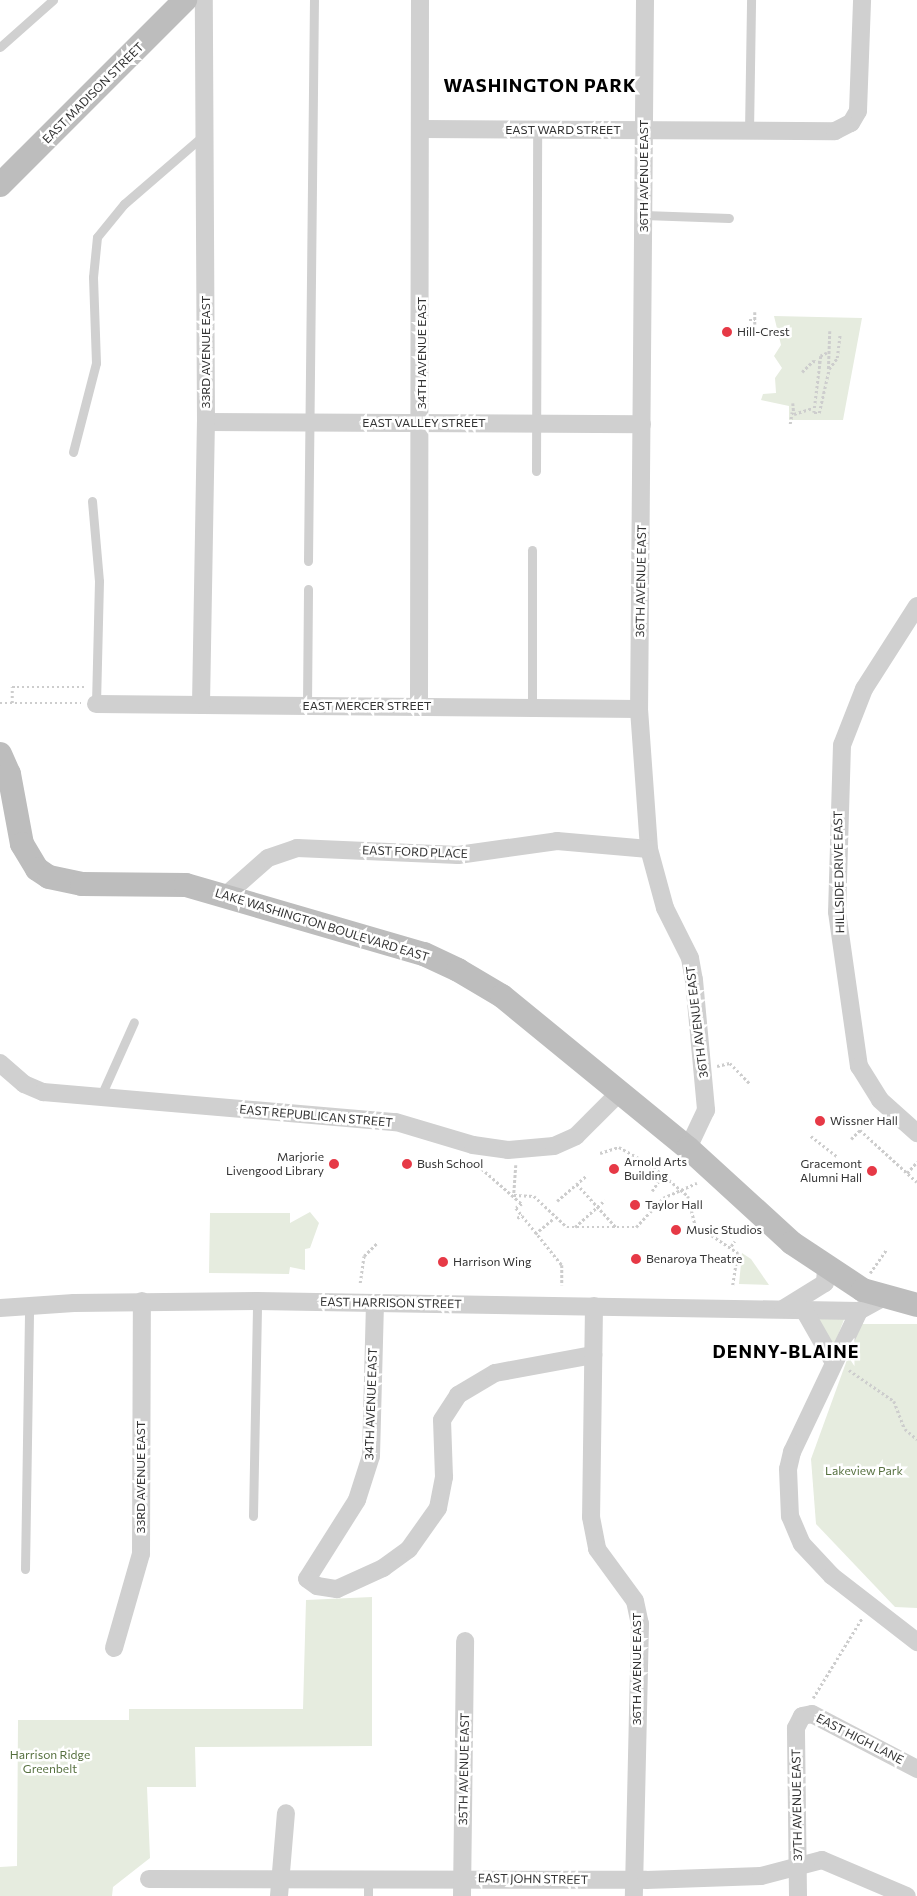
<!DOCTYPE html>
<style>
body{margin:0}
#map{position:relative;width:917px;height:1896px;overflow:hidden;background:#fff;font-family:Commissioner,sans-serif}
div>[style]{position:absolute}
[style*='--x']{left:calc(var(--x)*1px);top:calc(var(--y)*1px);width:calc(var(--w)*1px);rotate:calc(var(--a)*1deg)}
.green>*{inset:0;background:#e6ecdf}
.path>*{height:2.5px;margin-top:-1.25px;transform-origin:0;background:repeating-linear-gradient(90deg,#cdcdcd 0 2.5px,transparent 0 5px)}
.service>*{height:9px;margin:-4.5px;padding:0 4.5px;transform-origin:4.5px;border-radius:4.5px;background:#d0d0d0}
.minor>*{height:18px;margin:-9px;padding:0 9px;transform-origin:9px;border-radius:9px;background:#d0d0d0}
.secondary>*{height:24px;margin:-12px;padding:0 12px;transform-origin:12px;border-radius:12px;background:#bdbdbd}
.dots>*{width:14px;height:14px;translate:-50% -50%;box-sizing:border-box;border:2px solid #fff;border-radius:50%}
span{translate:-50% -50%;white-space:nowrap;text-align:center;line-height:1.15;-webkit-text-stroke:5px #fff;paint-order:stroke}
.street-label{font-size:12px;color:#333}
.poi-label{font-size:12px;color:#333}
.left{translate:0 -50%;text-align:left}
.right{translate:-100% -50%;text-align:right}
.park-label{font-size:12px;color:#56703f}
.district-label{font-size:18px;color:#000;font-weight:700;letter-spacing:1px}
</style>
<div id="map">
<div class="green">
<i style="clip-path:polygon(774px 316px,862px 318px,843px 420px,789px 420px,789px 406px,761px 400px,763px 394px,776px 393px,775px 378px,782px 368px,774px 356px,781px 345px)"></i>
<i style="clip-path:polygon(310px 1212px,319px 1223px,310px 1248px,305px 1249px,305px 1270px,290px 1267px,289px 1274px,209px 1273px,210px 1213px,290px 1213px,290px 1223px)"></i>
<i style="clip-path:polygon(742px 1253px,751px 1259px,769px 1285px,739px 1284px)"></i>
<i style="clip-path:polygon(816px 1317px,845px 1317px,833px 1348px)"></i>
<i style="clip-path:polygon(860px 1324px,917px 1324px,917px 1608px,895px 1607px,816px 1524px,811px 1459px)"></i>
<i style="clip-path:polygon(372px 1597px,372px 1746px,195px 1747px,196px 1787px,147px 1787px,150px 1858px,113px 1887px,112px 1896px,0 1896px,0 1867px,17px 1866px,18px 1720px,129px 1720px,129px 1709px,303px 1709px,306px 1600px)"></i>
</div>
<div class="path">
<i style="--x:755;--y:312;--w:20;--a:90"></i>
<i style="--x:749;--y:320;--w:6;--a:0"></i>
<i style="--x:830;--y:331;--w:38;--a:92"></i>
<i style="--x:829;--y:369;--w:14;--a:-54"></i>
<i style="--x:837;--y:358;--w:23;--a:-83"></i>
<i style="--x:827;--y:353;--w:7;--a:153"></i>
<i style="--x:821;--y:356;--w:57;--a:97"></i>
<i style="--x:814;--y:413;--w:5;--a:0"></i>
<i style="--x:819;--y:413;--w:45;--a:-77.2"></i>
<i style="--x:802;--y:372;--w:16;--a:-45"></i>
<i style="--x:813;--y:361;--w:7;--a:8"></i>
<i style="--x:793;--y:403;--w:11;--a:85"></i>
<i style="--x:794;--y:414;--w:19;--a:-18"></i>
<i style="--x:790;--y:424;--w:12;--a:-81"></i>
<i style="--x:0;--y:703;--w:81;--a:0"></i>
<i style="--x:12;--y:703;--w:16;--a:-90"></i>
<i style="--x:12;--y:687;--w:73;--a:0"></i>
<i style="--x:717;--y:1066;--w:13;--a:-13"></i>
<i style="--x:730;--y:1063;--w:28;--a:46"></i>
<i style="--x:811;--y:1136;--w:34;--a:38"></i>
<i style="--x:851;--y:1139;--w:13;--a:-45"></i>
<i style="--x:860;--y:1130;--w:77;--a:42.4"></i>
<i style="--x:600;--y:1153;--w:20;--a:-18"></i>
<i style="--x:619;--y:1147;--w:35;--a:29"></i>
<i style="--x:650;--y:1164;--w:50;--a:40.1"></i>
<i style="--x:688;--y:1196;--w:29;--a:76"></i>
<i style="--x:695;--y:1224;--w:52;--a:34"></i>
<i style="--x:738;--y:1253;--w:33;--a:99"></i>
<i style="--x:474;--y:1162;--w:64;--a:41.2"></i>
<i style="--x:522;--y:1204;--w:7;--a:146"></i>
<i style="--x:516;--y:1208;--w:73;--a:51.1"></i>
<i style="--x:562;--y:1265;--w:20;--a:90"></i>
<i style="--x:516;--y:1165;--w:30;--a:94"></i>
<i style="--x:514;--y:1195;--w:20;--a:3"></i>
<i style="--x:534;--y:1196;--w:45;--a:43.2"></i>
<i style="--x:567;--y:1227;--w:69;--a:0"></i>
<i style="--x:636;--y:1227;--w:40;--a:-47"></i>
<i style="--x:663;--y:1198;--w:37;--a:-24"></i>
<i style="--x:907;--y:1173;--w:15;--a:-48"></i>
<i style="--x:577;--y:1184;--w:58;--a:47.8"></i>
<i style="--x:652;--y:1191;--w:11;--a:-56"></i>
<i style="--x:658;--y:1182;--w:14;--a:-126"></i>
<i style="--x:650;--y:1171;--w:5;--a:-53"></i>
<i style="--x:557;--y:1201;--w:38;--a:-41"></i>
<i style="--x:517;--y:1218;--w:6;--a:-31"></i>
<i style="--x:575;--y:1227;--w:40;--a:-42"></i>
<i style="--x:535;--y:1234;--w:23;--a:-40"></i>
<i style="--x:731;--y:1246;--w:6;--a:-51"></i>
<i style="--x:870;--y:1273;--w:29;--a:-55"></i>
<i style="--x:360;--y:1283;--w:27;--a:-82"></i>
<i style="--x:364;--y:1256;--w:18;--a:-45"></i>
<i style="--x:849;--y:1370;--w:55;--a:34.6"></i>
<i style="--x:894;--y:1401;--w:30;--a:69"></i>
<i style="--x:905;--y:1429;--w:16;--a:40"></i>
<i style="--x:813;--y:1698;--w:94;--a:-58.5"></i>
</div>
<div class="service">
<i style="--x:0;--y:47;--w:71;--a:-41.6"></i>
<i style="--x:749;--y:132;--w:132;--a:-89.1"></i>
<i style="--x:644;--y:215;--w:85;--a:2"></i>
<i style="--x:73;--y:452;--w:92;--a:-75.5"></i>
<i style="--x:96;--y:363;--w:86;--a:-92"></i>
<i style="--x:93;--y:277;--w:40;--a:-84.3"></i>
<i style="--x:97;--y:237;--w:43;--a:-50.7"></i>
<i style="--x:124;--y:204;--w:107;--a:-40.8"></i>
<i style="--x:536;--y:471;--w:341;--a:-89.8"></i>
<i style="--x:92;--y:501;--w:80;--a:85"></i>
<i style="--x:99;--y:581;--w:123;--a:91.4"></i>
<i style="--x:532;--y:550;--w:158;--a:90"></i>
<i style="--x:308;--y:561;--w:561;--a:-89.39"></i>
<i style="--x:307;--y:706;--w:117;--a:-89.5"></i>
<i style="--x:100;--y:1098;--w:83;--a:-65.9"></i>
<i style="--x:253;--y:1516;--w:215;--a:-88.9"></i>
<i style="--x:25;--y:1569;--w:262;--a:-89.1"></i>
<i style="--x:368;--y:1877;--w:19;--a:90"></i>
</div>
<div class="minor">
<i style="--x:645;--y:0;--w:709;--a:90.48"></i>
<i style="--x:639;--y:709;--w:140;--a:85.9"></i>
<i style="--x:649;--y:849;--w:61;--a:74.8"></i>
<i style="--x:665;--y:908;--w:56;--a:63.4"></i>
<i style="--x:690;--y:958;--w:22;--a:80"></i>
<i style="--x:694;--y:980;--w:131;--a:84.7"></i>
<i style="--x:706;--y:1110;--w:42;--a:115.3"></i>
<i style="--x:422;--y:129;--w:413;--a:0.3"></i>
<i style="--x:835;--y:131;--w:18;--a:-27"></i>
<i style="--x:851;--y:123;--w:14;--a:-60"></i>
<i style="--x:858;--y:111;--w:111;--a:-87.9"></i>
<i style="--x:206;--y:422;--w:436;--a:0.3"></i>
<i style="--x:917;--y:606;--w:98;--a:122.6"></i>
<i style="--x:864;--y:689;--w:60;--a:111.4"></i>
<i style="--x:842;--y:745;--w:167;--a:91.7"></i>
<i style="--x:837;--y:912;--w:156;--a:81.9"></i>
<i style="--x:859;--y:1066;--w:40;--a:58"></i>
<i style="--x:880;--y:1100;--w:50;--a:41.7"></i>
<i style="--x:96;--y:704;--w:543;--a:0.53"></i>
<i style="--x:201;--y:705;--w:283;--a:-89"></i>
<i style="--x:206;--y:422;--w:422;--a:-90.3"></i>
<i style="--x:419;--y:706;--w:706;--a:-89.92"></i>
<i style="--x:225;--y:896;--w:57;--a:-41.5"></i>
<i style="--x:268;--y:858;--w:31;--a:-19"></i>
<i style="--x:297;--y:848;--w:161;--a:2.5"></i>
<i style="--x:458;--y:855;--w:100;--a:-8"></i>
<i style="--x:557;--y:841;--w:92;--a:5"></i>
<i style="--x:0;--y:1063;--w:32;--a:41"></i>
<i style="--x:24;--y:1084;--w:21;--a:23"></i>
<i style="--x:43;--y:1092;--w:354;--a:4.9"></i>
<i style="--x:396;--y:1122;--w:80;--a:16.6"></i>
<i style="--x:473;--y:1145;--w:35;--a:8"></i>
<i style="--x:508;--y:1150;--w:46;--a:-5"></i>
<i style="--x:554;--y:1146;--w:24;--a:-24"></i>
<i style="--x:576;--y:1136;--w:61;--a:-45"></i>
<i style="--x:375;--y:1303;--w:153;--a:91.5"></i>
<i style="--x:371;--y:1456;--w:46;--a:107.7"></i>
<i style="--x:357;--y:1500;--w:93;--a:122.3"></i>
<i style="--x:307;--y:1579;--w:12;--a:35"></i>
<i style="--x:317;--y:1586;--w:20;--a:9"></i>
<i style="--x:337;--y:1589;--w:51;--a:-24.5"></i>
<i style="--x:383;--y:1568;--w:32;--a:-36"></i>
<i style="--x:409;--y:1549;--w:50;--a:-54.7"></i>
<i style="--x:438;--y:1508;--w:32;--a:-79"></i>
<i style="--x:444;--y:1477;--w:57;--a:-92"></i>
<i style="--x:442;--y:1420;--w:30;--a:-57"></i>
<i style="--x:458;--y:1395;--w:43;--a:-30.7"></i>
<i style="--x:495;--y:1373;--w:100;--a:-10.4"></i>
<i style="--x:594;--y:1306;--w:211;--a:90.8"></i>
<i style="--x:591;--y:1517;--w:33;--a:79"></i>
<i style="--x:597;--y:1549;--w:64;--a:53.8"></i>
<i style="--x:635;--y:1601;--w:24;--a:78"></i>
<i style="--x:640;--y:1624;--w:272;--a:91.3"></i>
<i style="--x:0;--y:1308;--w:74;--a:-3.9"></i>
<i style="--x:74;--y:1303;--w:183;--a:-0.6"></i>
<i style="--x:257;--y:1301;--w:602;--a:0.95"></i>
<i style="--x:859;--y:1311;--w:26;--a:-29"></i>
<i style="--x:783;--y:1309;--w:49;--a:-31.8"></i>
<i style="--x:825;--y:1283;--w:16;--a:-86"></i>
<i style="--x:804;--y:1310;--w:59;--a:60.4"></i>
<i style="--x:859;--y:1311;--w:156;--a:115.4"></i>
<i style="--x:792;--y:1452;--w:17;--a:103"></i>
<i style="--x:788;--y:1469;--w:47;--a:87.6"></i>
<i style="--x:790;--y:1516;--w:30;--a:67"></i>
<i style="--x:802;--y:1544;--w:44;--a:46.8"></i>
<i style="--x:832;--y:1576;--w:108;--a:37.8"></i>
<i style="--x:114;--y:1648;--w:98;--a:-74"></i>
<i style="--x:141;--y:1554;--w:253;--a:-89.8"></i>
<i style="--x:149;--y:1879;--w:497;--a:0.1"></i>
<i style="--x:646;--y:1880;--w:115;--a:-2"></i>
<i style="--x:761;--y:1876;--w:63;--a:-14.7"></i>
<i style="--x:822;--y:1860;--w:92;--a:23"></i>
<i style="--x:279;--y:1896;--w:83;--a:-85.2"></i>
<i style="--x:462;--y:1896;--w:255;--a:-89.3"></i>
<i style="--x:798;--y:1896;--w:168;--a:-90.7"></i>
<i style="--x:796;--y:1728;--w:13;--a:-63"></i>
<i style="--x:802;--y:1716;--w:10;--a:-11"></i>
<i style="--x:812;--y:1714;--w:119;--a:27.6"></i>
</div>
<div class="secondary">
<i style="--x:0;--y:185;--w:262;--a:-45"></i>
<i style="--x:0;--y:754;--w:22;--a:66"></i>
<i style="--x:9;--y:774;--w:71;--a:79.5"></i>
<i style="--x:22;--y:844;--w:29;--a:59"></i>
<i style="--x:37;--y:869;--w:14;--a:34"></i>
<i style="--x:49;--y:877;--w:34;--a:12"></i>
<i style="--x:82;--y:884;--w:104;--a:0.6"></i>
<i style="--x:186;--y:885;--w:248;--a:16.2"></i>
<i style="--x:424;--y:954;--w:38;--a:25"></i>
<i style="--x:458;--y:970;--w:51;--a:30.6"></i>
<i style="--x:502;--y:996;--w:240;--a:39.3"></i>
<i style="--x:688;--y:1148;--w:141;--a:42.4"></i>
<i style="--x:792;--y:1243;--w:85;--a:33.5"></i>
<i style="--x:863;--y:1290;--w:56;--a:15.5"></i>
</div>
<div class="dots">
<i style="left:727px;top:332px;background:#e63946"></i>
<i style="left:820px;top:1121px;background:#e63946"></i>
<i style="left:334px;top:1164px;background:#e63946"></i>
<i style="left:407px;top:1164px;background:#e63946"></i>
<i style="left:614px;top:1169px;background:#e63946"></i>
<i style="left:872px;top:1171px;background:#e63946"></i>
<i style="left:635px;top:1205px;background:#e63946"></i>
<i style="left:676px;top:1230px;background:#e63946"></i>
<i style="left:636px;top:1259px;background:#e63946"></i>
<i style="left:443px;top:1262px;background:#e63946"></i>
</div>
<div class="street-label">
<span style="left:93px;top:93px;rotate:-45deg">EAST MADISON STREET</span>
<span style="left:563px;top:130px">EAST WARD STREET</span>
<span style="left:644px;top:176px;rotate:-90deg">36TH AVENUE EAST</span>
<span style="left:206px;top:352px;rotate:-90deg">33RD AVENUE EAST</span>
<span style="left:422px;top:353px;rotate:-90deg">34TH AVENUE EAST</span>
<span style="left:424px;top:423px">EAST VALLEY STREET</span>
<span style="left:641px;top:581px;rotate:-89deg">36TH AVENUE EAST</span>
<span style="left:367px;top:706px">EAST MERCER STREET</span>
<span style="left:415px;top:852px;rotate:2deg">EAST FORD PLACE</span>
<span style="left:839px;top:872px;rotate:-91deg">HILLSIDE DRIVE EAST</span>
<span style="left:322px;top:925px;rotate:17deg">LAKE WASHINGTON BOULEVARD EAST</span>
<span style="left:697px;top:1022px;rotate:-97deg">36TH AVENUE EAST</span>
<span style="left:316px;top:1116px;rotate:5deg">EAST REPUBLICAN STREET</span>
<span style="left:391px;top:1303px;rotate:1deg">EAST HARRISON STREET</span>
<span style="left:371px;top:1404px;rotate:-88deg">34TH AVENUE EAST</span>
<span style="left:141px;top:1477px;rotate:-90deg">33RD AVENUE EAST</span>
<span style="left:637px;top:1669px;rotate:-90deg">36TH AVENUE EAST</span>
<span style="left:860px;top:1739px;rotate:27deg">EAST HIGH LANE</span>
<span style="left:464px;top:1769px;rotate:-89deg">35TH AVENUE EAST</span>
<span style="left:797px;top:1805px;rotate:-91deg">37TH AVENUE EAST</span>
<span style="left:533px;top:1879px;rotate:1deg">EAST JOHN STREET</span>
</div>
<div class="poi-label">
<span class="left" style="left:737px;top:332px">Hill-Crest</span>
<span class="left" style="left:830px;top:1121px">Wissner Hall</span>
<span class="right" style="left:324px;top:1164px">Marjorie<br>Livengood Library</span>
<span class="left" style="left:624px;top:1169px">Arnold Arts<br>Building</span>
<span class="left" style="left:417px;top:1164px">Bush School</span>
<span class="right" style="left:862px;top:1171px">Gracemont<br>Alumni Hall</span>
<span class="left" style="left:645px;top:1205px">Taylor Hall</span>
<span class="left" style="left:686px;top:1230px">Music Studios</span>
<span class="left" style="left:646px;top:1259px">Benaroya Theatre</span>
<span class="left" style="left:453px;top:1262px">Harrison Wing</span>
</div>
<div class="park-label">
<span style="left:864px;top:1471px">Lakeview Park</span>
<span style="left:50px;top:1762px">Harrison Ridge<br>Greenbelt</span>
</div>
<div class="district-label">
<span style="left:540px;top:85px">WASHINGTON PARK</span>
<span style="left:786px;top:1351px">DENNY-BLAINE</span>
</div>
</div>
